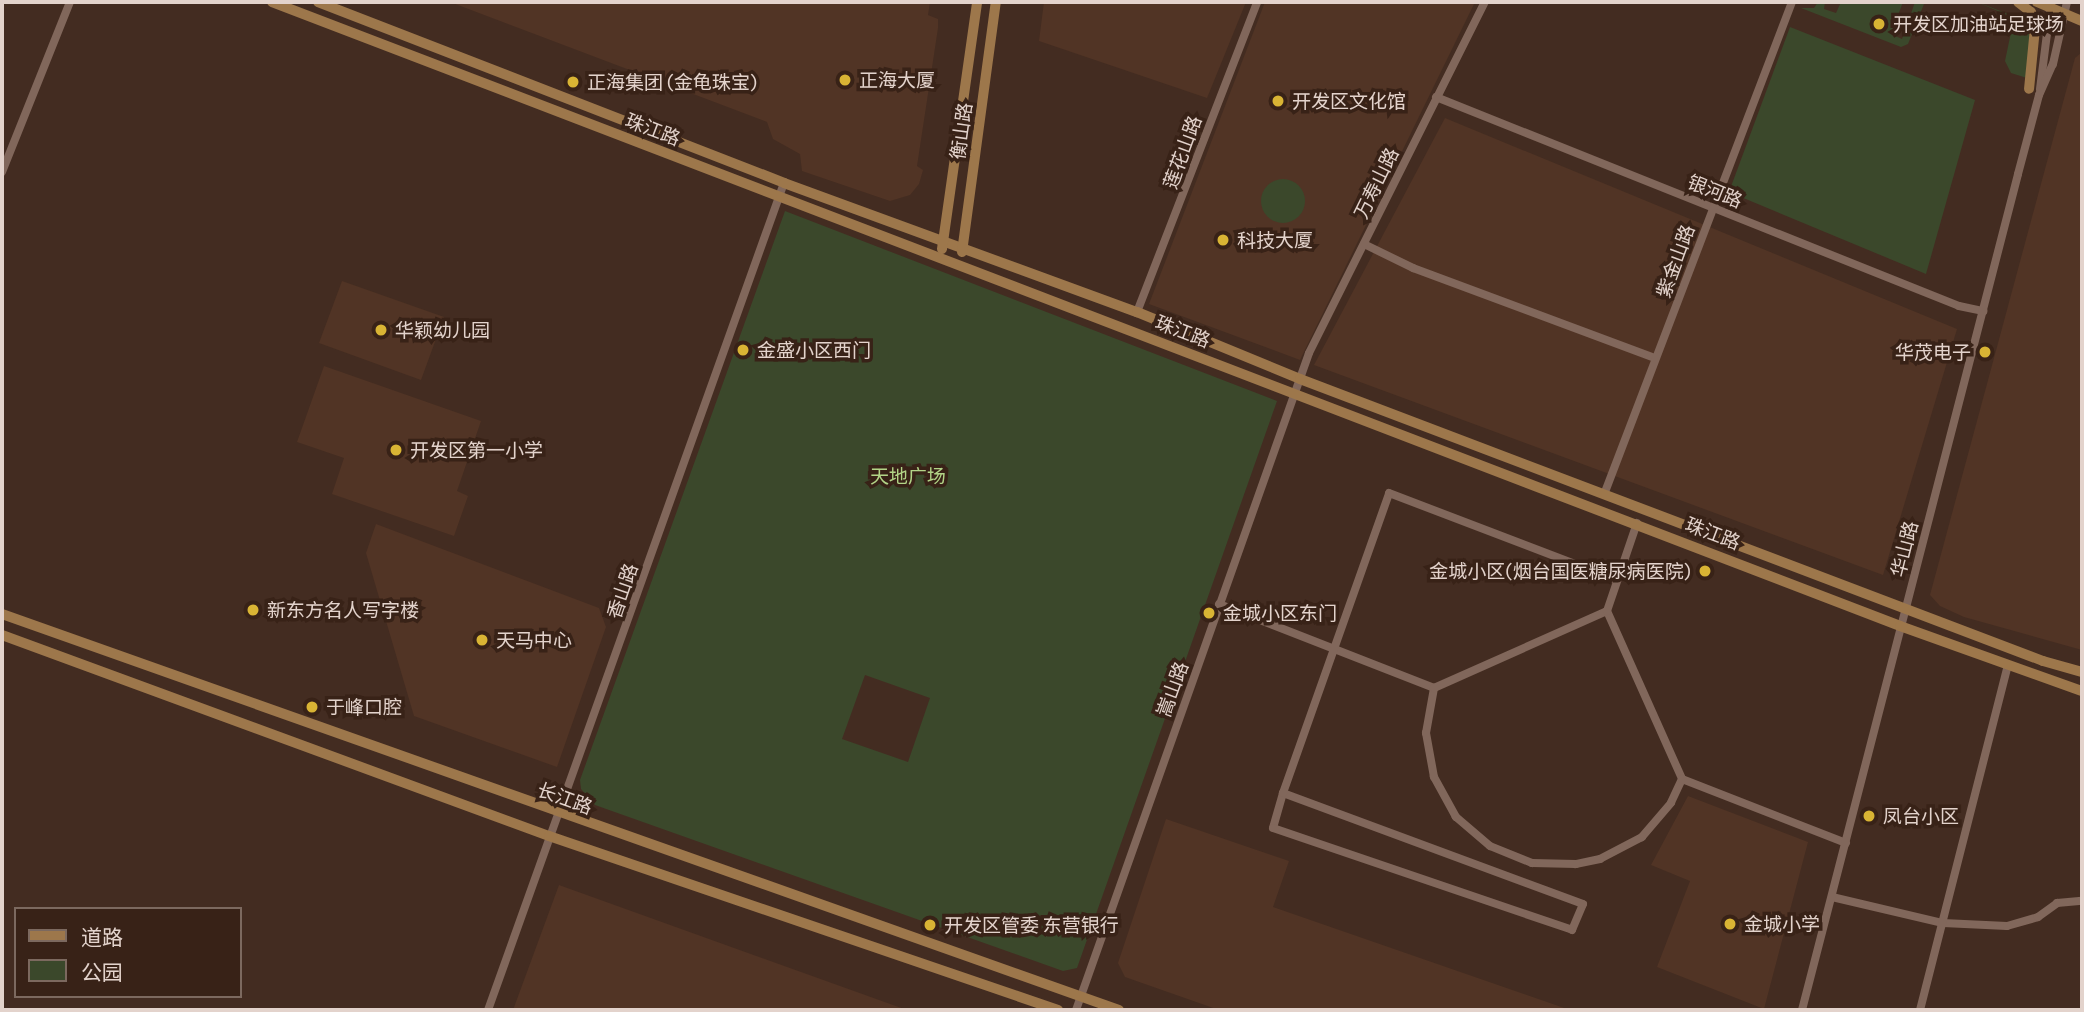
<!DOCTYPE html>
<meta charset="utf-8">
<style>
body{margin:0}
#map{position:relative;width:2084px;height:1012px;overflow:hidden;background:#432c21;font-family:Commissioner,"Noto Sans SC",sans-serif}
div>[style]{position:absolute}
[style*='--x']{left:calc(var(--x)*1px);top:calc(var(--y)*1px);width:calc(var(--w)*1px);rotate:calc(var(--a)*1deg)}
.built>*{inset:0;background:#513425}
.green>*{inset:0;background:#3b482b}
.round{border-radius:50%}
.minor>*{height:8px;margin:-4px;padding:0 4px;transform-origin:4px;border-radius:4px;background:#81675b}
.major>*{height:10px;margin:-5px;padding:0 5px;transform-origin:5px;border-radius:5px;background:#9d774b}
.dots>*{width:19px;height:19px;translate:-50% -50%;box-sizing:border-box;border:4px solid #382217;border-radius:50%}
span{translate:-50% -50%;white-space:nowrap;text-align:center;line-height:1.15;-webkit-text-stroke:7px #382217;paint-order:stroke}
.poi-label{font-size:19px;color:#e3d3cc}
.left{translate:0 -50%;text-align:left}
.right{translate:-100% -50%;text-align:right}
.street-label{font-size:19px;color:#e3d3cc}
.park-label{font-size:19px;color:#b2d487}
.frame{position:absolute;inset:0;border:4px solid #e3d3cc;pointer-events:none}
.legend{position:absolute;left:14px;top:907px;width:228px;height:91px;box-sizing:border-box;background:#382217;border:2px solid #7c695f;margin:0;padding:9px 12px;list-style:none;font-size:21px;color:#e3d3cc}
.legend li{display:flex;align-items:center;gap:14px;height:35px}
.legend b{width:35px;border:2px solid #7c695f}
</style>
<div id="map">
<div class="built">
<i style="clip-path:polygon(450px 2px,930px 2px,928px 15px,938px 19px,938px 28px,917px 166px,923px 170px,919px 184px,910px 195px,890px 201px,802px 171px,800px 154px,773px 139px,767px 122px)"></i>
<i style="clip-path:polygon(1044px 2px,1246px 2px,1207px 98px,1039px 41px)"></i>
<i style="clip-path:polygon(1265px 2px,1475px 2px,1300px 360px,1149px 304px)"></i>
<i style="clip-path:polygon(2082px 52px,2082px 650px,1964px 617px,1940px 606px,1930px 595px,2075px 58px)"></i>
<i style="clip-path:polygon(1445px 118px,1957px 329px,1883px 575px,1314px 365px)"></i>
<i style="clip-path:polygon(342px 281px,444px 317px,421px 380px,319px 343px)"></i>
<i style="clip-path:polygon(324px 366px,481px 421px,457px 491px,468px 496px,454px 536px,332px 494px,344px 458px,297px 442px)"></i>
<i style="clip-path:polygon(376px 524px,599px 608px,606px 627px,557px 767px,414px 716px,366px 553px)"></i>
<i style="clip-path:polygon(1688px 796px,1808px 842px,1764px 1009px,1657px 967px,1690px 881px,1651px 865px)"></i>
<i style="clip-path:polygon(1166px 819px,1289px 861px,1273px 907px,1570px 1010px,1219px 1010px,1125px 977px,1118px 963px)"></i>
<i style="clip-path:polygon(559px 885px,907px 1010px,513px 1010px)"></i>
</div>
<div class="green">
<i style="clip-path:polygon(1818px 2px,1825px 2px,1824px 9px,1836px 13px,1841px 2px,1903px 2px,1891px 34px,1902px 39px,1915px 2px,1924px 4px,1908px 44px,1901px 47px,1801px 8px,1814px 8px)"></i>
<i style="clip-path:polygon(1977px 2px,2024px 20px,2030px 36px,2027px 78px,2011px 73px,2005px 61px,2014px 18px)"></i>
<i style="clip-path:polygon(1790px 27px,1975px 100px,1926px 274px,1729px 192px)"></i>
<i class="round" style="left:1261px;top:179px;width:44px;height:44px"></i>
<i style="clip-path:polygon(evenodd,785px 211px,1277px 401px,1077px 968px,1063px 971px,595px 805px,581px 789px,580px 780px,785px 211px,865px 675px,930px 698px,908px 762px,842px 739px,865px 675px)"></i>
</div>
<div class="minor">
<i style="--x:2040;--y:89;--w:88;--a:-82.8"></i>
<i style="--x:1436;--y:97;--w:563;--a:21.78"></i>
<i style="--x:1959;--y:306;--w:25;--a:12"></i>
<i style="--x:2;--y:172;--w:183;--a:-68.2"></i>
<i style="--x:1364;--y:244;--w:55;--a:26.1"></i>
<i style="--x:1413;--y:268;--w:258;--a:20.4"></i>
<i style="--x:1137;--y:312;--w:332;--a:-68.8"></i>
<i style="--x:1605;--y:492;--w:524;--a:-69.11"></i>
<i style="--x:1219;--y:604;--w:231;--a:21.3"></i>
<i style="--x:1607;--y:611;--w:184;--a:65.9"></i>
<i style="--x:1682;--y:779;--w:26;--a:115"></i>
<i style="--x:1671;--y:803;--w:45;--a:130.5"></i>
<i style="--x:1642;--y:837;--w:47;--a:152.4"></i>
<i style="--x:1600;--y:859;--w:25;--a:168"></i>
<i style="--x:1576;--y:864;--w:44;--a:-178.7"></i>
<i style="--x:1532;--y:863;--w:45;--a:-158"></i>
<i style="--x:1490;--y:846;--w:45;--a:-139.5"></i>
<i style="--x:1456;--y:817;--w:46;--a:-118.8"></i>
<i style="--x:1434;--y:777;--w:45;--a:-100.3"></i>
<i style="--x:1426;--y:733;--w:46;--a:-79.9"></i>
<i style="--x:1434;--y:688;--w:189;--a:-24"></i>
<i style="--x:1607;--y:611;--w:93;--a:-71.2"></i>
<i style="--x:1682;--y:779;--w:176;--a:21.3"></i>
<i style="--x:1283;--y:793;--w:36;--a:106"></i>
<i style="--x:1273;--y:828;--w:316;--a:18.8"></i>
<i style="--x:1572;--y:930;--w:28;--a:-67"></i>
<i style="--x:1583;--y:904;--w:320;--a:-159.7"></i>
<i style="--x:1283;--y:793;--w:318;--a:-70.5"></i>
<i style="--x:1389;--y:493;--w:244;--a:20.9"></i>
<i style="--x:1832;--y:897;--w:114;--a:13.2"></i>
<i style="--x:1943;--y:923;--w:64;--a:2.7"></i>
<i style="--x:2007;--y:926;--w:32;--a:-16"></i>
<i style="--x:2038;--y:917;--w:24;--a:-36"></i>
<i style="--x:2057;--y:903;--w:25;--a:-5"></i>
<i style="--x:488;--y:1010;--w:878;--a:-70.31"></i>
<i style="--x:1076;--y:1010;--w:697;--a:-70.47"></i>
<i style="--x:1309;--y:353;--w:393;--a:-63.4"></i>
<i style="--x:1802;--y:1010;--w:863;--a:-75.51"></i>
<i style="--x:2018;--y:174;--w:82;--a:-75.1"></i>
<i style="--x:2039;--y:95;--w:34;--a:-66"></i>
<i style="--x:2053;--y:64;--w:64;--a:-77.3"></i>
<i style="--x:1920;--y:1010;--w:355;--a:-75.7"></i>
</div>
<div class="major">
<i style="--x:272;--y:2;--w:1743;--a:20.97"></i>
<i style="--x:1900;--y:626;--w:193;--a:19.7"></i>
<i style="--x:318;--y:2;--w:500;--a:21.2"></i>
<i style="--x:784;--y:183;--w:376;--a:20.1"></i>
<i style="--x:1137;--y:312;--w:176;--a:22.3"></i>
<i style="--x:1300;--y:379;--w:795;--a:20.78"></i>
<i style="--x:2043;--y:661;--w:41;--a:15.8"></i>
<i style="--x:2018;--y:2;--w:16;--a:38"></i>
<i style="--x:2031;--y:12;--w:16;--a:76"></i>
<i style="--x:2035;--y:28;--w:61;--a:95.6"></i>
<i style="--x:2037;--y:2;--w:49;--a:22.9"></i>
<i style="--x:942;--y:249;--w:249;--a:-81.9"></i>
<i style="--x:962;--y:252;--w:252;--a:-82.3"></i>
<i style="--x:2;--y:614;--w:1185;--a:19.52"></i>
<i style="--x:2;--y:635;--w:583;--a:20.18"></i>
<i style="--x:549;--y:836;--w:538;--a:18.87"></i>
</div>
<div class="dots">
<i style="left:1879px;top:24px;background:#d9b434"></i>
<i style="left:845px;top:80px;background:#d9b434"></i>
<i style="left:573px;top:82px;background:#d9b434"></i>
<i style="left:1278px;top:101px;background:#d9b434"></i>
<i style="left:1223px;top:240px;background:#d9b434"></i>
<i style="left:381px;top:330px;background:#d9b434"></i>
<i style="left:743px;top:350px;background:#d9b434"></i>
<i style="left:1985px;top:352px;background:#d9b434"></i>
<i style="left:396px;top:450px;background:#d9b434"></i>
<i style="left:1705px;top:571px;background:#d9b434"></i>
<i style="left:253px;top:610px;background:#d9b434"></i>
<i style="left:1209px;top:613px;background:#d9b434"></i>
<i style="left:482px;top:640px;background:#d9b434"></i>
<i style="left:312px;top:707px;background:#d9b434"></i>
<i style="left:1869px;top:816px;background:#d9b434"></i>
<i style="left:1730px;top:924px;background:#d9b434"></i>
<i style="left:930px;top:925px;background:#d9b434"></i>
</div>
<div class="poi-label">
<span class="left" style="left:1893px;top:24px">开发区加油站足球场</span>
<span class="left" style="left:859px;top:80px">正海大厦</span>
<span class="left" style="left:587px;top:82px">正海集团 (金龟珠宝)</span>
<span class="left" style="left:1292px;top:101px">开发区文化馆</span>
<span class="left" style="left:1237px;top:240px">科技大厦</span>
<span class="left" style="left:395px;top:330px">华颖幼儿园</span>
<span class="left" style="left:757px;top:350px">金盛小区西门</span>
<span class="right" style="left:1971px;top:352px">华茂电子</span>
<span class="left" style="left:410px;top:450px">开发区第一小学</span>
<span class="right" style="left:1691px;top:571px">金城小区(烟台国医糖尿病医院)</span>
<span class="left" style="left:267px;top:610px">新东方名人写字楼</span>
<span class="left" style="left:1223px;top:613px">金城小区东门</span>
<span class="left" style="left:496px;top:640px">天马中心</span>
<span class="left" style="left:326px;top:707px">于峰口腔</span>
<span class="left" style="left:1883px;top:816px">凤台小区</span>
<span class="left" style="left:1744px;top:924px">金城小学</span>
<span class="left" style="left:944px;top:925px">开发区管委 东营银行</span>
</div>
<div class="street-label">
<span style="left:653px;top:129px;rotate:21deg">珠江路</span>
<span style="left:961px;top:131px;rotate:-82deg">衡山路</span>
<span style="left:1182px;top:152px;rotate:-70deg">莲花山路</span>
<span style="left:1376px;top:183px;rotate:-64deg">万寿山路</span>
<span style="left:1715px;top:191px;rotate:22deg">银河路</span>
<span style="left:1675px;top:261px;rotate:-70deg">紫金山路</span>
<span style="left:1183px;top:331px;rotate:21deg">珠江路</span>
<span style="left:1713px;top:533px;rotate:21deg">珠江路</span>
<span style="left:1904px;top:549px;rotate:-76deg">华山路</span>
<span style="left:622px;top:591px;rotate:-71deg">香山路</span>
<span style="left:1172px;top:689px;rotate:-70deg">嵩山路</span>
<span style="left:565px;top:798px;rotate:20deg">长江路</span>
</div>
<div class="park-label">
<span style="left:908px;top:476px">天地广场</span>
</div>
<div class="frame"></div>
<ul class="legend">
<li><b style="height:9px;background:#9d774b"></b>道路</li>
<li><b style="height:19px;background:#3b482b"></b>公园</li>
</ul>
</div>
